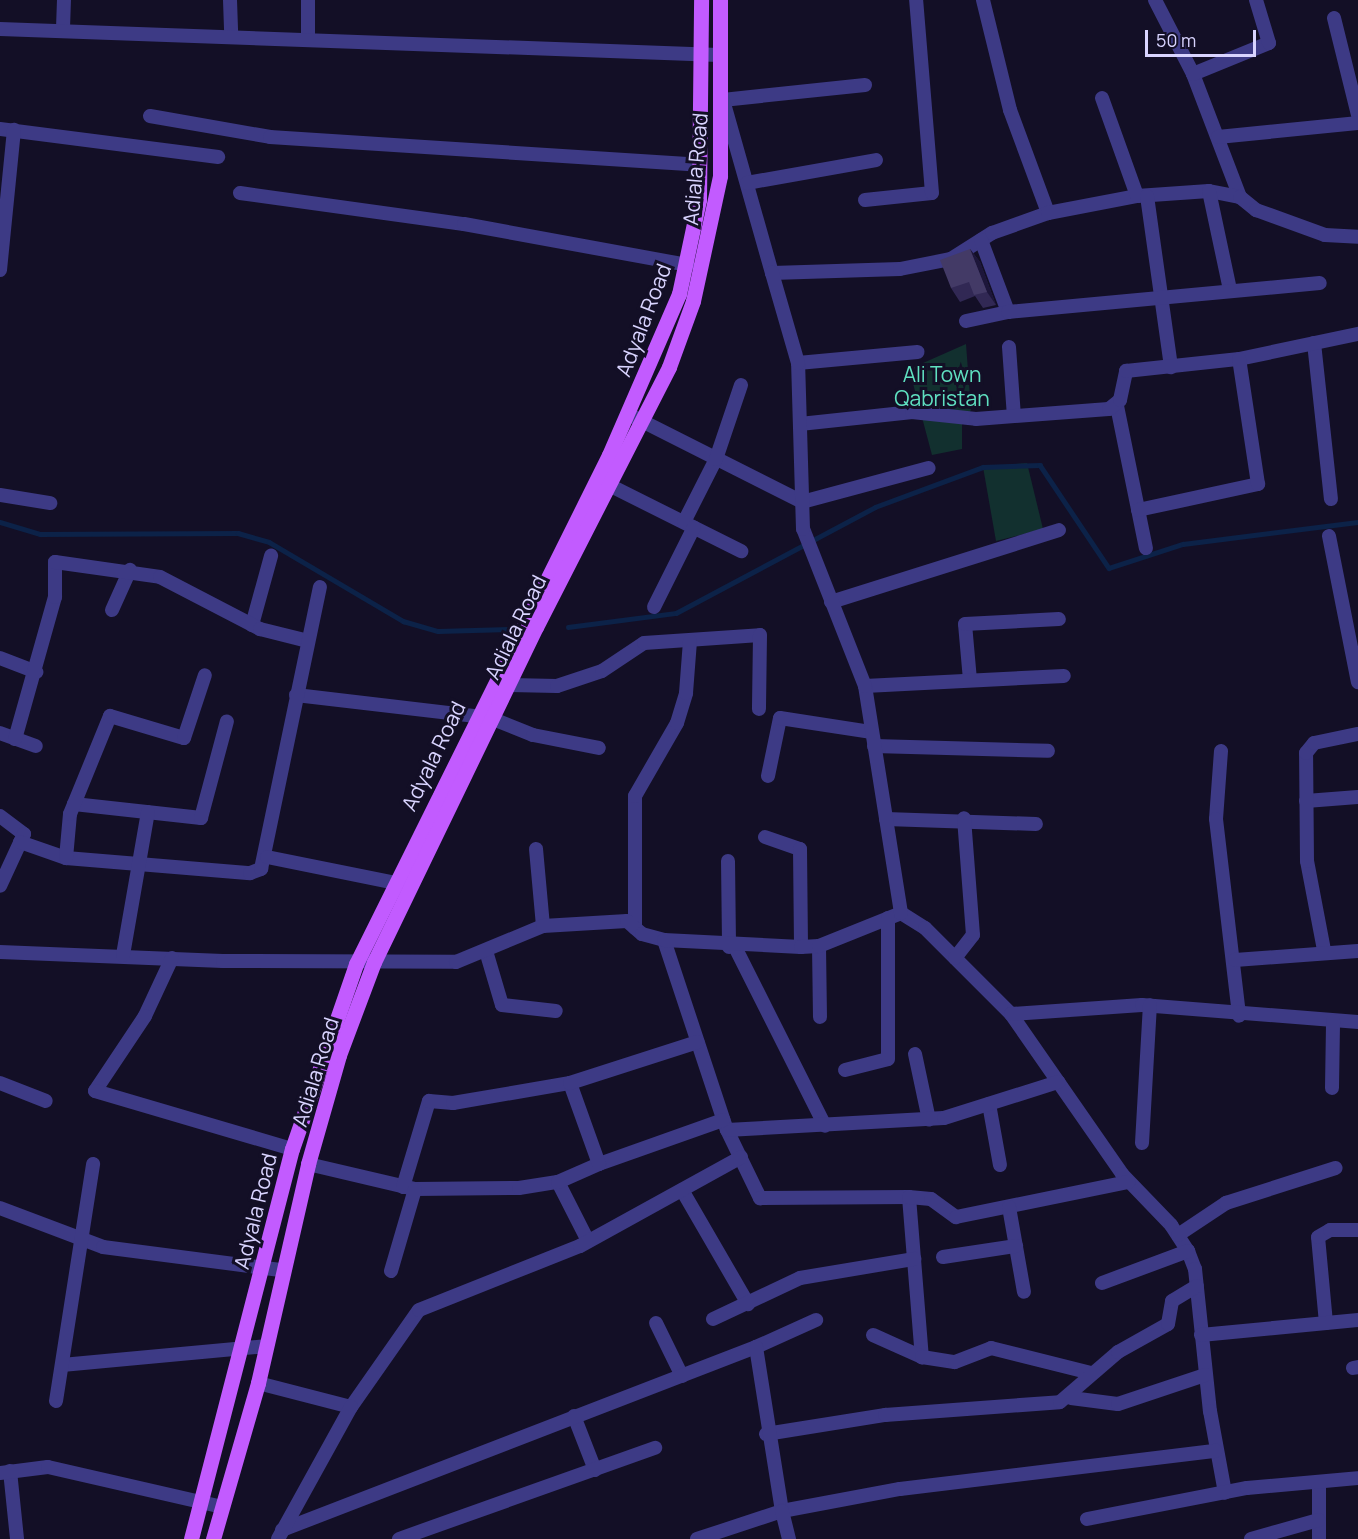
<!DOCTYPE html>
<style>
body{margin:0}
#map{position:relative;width:1358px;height:1539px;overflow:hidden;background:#130f26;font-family:Manrope,sans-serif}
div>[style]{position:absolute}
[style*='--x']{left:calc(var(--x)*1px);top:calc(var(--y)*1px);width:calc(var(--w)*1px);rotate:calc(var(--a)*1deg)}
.green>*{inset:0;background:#12302f}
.stream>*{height:4.5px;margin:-2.25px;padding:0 2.25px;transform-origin:2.25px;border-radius:2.25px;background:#0c2248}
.minor>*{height:14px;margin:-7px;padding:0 7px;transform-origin:7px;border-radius:7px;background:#3d3a85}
.primary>*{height:15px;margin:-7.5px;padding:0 7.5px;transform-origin:7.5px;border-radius:7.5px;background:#c25bff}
.wall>*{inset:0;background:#312854}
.shaded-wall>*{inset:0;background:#1d163a}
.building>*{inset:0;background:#433a66}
span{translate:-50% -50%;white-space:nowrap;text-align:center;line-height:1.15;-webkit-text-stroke:6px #130f26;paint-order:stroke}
.street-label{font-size:21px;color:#d9d4ff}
.park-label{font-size:21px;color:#5fe0c0}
.scale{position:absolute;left:1145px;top:30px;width:111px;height:27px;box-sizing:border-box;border:3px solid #d9d4ff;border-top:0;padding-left:8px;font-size:18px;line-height:21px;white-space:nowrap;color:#d9d4ff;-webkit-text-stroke:4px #130f26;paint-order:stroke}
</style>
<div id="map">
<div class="green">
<i style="clip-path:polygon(966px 344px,971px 410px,962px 424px,962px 449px,932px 455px,911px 376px,914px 367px)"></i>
<i style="clip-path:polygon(1027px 463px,1043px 529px,996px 541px,983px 467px)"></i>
</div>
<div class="stream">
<i style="--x:0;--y:522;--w:42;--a:16.7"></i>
<i style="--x:40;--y:534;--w:198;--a:-0.3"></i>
<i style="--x:238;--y:533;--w:32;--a:16"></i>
<i style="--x:269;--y:542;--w:156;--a:30.5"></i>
<i style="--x:403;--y:621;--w:36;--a:16"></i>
<i style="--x:438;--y:631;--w:71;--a:-1.6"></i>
<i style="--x:568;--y:627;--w:109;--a:-7.4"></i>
<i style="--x:676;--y:613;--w:225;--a:-28"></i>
<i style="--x:875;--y:507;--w:115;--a:-20.3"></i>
<i style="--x:983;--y:467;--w:57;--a:-2"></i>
<i style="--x:1040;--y:465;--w:124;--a:56.2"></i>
<i style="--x:1109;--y:568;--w:78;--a:-18"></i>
<i style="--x:1183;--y:544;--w:176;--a:-7.2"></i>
</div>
<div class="minor">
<i style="--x:230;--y:0;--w:35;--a:88"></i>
<i style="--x:308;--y:0;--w:38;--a:90"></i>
<i style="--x:983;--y:0;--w:113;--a:76.2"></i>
<i style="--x:1010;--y:110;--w:110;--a:69.7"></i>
<i style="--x:1155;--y:0;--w:83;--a:62.8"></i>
<i style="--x:1193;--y:74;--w:132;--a:69.1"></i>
<i style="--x:1334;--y:18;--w:100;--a:76.1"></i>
<i style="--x:63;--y:28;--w:28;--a:-88"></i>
<i style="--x:0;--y:29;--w:719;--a:2.07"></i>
<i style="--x:1193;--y:74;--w:82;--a:-22.2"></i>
<i style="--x:1269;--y:43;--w:45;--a:-106.8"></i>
<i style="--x:865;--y:85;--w:143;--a:174"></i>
<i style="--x:723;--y:100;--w:180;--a:74.2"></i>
<i style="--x:772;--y:273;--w:128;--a:-1.8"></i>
<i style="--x:900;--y:269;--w:52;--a:-11.1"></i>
<i style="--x:951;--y:259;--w:49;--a:-32.4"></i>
<i style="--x:992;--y:233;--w:59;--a:-19.7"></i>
<i style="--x:1048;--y:213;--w:91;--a:-10.8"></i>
<i style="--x:1137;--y:196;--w:72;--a:-4"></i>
<i style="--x:1209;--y:191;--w:32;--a:11"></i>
<i style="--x:1240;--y:197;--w:21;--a:39"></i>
<i style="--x:1256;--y:210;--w:73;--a:19.9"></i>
<i style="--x:1325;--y:235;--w:33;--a:3"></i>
<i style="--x:1102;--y:98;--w:104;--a:70.3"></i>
<i style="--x:150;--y:116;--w:122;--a:9.9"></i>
<i style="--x:270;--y:137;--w:430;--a:3.7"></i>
<i style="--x:0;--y:129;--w:220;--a:7.3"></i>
<i style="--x:1218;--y:137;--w:141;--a:-5.7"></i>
<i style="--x:747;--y:183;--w:131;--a:-10.1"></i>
<i style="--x:1209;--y:191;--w:101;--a:78"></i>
<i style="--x:240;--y:193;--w:226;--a:7.9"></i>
<i style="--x:464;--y:224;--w:227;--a:10.4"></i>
<i style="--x:1147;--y:196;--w:173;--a:82"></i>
<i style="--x:865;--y:200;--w:67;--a:-6"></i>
<i style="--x:932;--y:193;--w:194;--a:-94.7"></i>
<i style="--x:981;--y:240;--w:77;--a:69.4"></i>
<i style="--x:0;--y:270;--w:141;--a:-84.3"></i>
<i style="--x:966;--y:321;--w:43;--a:-12.1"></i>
<i style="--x:1008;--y:312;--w:313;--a:-5.3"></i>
<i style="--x:1314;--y:343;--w:157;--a:83.8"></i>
<i style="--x:1009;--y:347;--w:69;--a:85.9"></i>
<i style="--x:798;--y:363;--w:120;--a:-5.3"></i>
<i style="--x:1117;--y:406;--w:145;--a:78.5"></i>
<i style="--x:632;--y:416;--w:191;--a:26.8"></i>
<i style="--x:802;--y:502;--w:131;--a:-15"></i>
<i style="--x:800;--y:424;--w:113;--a:-6.1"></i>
<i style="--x:912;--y:412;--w:64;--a:6.2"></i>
<i style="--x:976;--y:419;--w:133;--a:-4.3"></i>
<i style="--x:1109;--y:409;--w:14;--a:-39"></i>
<i style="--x:1120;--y:400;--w:30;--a:-78"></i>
<i style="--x:1126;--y:371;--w:114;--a:-6.1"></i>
<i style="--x:1239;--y:359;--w:122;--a:-11.9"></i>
<i style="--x:601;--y:481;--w:157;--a:26.6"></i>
<i style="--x:0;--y:495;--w:51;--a:9.1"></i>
<i style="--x:1138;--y:510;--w:123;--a:-12.2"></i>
<i style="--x:1258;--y:484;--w:126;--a:-98.6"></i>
<i style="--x:684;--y:522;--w:71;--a:-63.1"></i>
<i style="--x:716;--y:459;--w:78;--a:-71.3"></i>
<i style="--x:1329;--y:536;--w:149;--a:78.8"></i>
<i style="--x:831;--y:602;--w:239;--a:-17.5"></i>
<i style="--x:654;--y:607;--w:89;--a:-63.4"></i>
<i style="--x:112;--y:610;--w:44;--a:-65.8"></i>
<i style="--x:252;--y:625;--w:72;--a:-74.6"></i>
<i style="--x:0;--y:658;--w:39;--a:21"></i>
<i style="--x:970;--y:680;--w:56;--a:-95.1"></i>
<i style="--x:965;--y:624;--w:94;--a:-3"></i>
<i style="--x:510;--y:685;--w:47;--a:1.2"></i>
<i style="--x:557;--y:686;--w:47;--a:-18.4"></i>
<i style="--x:602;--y:671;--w:50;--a:-33.7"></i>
<i style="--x:644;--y:643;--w:116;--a:-3.9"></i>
<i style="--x:760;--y:635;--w:74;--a:90.8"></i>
<i style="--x:865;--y:686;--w:199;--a:-2.9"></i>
<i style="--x:296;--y:695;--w:181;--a:6.7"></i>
<i style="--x:493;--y:719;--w:43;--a:21.8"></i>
<i style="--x:533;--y:735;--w:67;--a:11.1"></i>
<i style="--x:0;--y:733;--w:38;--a:20"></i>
<i style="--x:15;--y:739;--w:148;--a:-74.3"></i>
<i style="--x:55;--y:597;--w:35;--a:-90"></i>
<i style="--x:55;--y:562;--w:106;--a:8.1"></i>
<i style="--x:160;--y:577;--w:113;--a:27.5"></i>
<i style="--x:260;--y:629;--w:49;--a:14"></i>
<i style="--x:874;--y:746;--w:174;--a:1.6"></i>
<i style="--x:1221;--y:751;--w:68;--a:94.2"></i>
<i style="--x:1216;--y:819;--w:198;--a:83.3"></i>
<i style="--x:768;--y:776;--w:59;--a:-78.3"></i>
<i style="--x:780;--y:718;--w:93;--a:8.7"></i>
<i style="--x:1306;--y:801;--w:52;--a:-4.4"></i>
<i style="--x:74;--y:804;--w:128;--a:6.3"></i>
<i style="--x:201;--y:818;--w:100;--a:-75"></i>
<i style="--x:0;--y:816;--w:30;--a:37"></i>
<i style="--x:24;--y:834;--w:57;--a:114.8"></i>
<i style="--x:886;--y:819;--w:150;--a:1.9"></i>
<i style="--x:765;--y:837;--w:37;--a:19"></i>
<i style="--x:800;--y:849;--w:98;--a:89.4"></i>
<i style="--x:20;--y:842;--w:49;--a:19.2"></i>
<i style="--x:66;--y:858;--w:185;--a:4.7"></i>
<i style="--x:250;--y:873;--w:12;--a:-20"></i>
<i style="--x:261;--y:869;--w:288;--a:-78.2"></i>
<i style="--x:536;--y:849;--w:77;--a:84.8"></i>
<i style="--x:267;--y:857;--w:132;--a:11.4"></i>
<i style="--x:66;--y:858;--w:44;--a:-84.8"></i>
<i style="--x:70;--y:814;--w:106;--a:-67.8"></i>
<i style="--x:110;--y:716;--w:77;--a:16.6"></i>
<i style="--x:184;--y:738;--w:66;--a:-71.6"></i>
<i style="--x:728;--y:861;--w:86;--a:89.3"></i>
<i style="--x:901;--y:913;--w:28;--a:32"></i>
<i style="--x:925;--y:928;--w:122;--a:45"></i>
<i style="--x:1011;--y:1014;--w:195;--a:55.2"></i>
<i style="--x:1122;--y:1174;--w:71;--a:46.1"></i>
<i style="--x:1171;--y:1225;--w:31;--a:57"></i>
<i style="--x:1188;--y:1251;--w:19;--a:69"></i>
<i style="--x:1195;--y:1269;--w:143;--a:84"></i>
<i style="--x:1210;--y:1411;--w:83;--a:79.6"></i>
<i style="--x:635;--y:928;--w:132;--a:-90"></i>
<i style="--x:635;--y:796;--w:84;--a:-60.1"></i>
<i style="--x:677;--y:723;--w:31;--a:-73"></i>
<i style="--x:686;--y:693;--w:52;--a:-85.6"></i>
<i style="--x:664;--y:940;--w:200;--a:71.7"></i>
<i style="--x:727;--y:1130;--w:76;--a:64.1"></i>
<i style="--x:760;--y:1198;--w:149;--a:-0.4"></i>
<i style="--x:909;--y:1197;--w:161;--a:85.4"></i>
<i style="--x:819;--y:946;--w:71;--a:89.2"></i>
<i style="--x:735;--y:947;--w:200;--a:63.3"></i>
<i style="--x:1324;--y:950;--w:91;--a:-100.8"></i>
<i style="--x:1307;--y:861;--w:108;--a:-90.5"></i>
<i style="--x:1306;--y:753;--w:13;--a:-51"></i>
<i style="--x:1314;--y:743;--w:45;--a:-11.6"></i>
<i style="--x:486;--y:951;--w:56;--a:73.5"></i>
<i style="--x:502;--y:1005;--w:54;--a:6.3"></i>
<i style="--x:0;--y:952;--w:223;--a:2.3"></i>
<i style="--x:223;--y:961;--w:233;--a:0.2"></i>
<i style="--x:456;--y:962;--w:94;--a:-22.5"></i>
<i style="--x:543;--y:926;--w:84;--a:-3.4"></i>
<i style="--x:627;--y:921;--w:20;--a:41"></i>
<i style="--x:642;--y:934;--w:23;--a:15"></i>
<i style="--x:664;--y:940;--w:137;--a:2.9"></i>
<i style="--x:801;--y:947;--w:18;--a:-3"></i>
<i style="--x:819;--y:946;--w:88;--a:-21.9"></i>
<i style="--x:901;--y:913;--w:230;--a:-99"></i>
<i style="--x:865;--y:686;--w:169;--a:-111.5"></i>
<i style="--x:803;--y:529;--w:166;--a:-91.7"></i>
<i style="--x:798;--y:363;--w:94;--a:-106.1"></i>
<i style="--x:123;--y:955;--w:145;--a:-80.1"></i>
<i style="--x:172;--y:958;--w:64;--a:115"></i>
<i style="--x:145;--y:1016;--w:90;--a:123.7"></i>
<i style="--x:95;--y:1091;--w:205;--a:16.4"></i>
<i style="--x:955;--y:958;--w:29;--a:-52"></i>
<i style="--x:973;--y:935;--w:117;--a:-94.4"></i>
<i style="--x:1235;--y:960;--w:123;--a:-4.2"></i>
<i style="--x:1011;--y:1014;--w:131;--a:-3.9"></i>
<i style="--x:1142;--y:1005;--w:217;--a:4.5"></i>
<i style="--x:915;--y:1054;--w:67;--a:78"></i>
<i style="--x:845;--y:1070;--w:44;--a:-14.3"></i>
<i style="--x:888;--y:1059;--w:141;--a:-90"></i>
<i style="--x:0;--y:1083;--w:49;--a:21.4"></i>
<i style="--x:1332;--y:1088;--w:67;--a:-89.1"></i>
<i style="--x:989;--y:1104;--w:62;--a:79.8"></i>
<i style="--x:727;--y:1130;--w:217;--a:-3.2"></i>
<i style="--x:944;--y:1118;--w:120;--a:-17.5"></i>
<i style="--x:1142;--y:1143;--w:138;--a:-86.7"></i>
<i style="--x:308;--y:1164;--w:110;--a:13.2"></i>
<i style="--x:415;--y:1189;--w:104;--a:-0.6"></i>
<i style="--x:519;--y:1188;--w:39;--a:-9"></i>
<i style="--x:558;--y:1182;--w:66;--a:63"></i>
<i style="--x:599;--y:1164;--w:132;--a:-19.5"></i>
<i style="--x:558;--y:1182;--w:45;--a:-23.7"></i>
<i style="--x:599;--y:1164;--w:86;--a:-109.7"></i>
<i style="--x:403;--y:1187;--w:90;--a:-73.2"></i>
<i style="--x:429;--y:1101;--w:24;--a:5"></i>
<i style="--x:453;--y:1103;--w:119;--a:-9.7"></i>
<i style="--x:570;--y:1083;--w:134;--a:-17.8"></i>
<i style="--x:682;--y:1190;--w:132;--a:59.9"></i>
<i style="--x:909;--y:1197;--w:22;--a:5"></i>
<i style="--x:931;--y:1199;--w:31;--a:36"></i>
<i style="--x:956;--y:1217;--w:176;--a:-11.5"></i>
<i style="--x:1009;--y:1207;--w:86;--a:80"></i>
<i style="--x:0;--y:1208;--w:110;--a:20.7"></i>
<i style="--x:103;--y:1247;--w:179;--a:7.4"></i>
<i style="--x:1178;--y:1235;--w:58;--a:-33.7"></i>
<i style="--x:1226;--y:1203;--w:115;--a:-17.7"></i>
<i style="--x:943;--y:1257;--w:74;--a:-8.6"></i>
<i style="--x:391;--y:1271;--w:85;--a:-73.7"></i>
<i style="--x:1102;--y:1283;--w:92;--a:-20.4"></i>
<i style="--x:713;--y:1319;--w:96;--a:-25.2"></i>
<i style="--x:800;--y:1278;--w:116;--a:-9.5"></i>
<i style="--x:656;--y:1323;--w:59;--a:63.9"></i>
<i style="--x:1326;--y:1323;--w:86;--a:-95.3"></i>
<i style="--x:1318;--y:1237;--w:14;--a:-30"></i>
<i style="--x:1330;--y:1230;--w:28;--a:0"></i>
<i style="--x:873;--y:1335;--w:54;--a:24.2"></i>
<i style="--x:922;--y:1357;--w:33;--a:9"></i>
<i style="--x:955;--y:1362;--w:39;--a:-21"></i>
<i style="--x:991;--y:1348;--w:103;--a:14"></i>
<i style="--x:1201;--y:1335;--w:158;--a:-5.5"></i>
<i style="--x:756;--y:1347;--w:66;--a:-24.2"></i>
<i style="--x:62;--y:1365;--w:206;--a:-5.3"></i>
<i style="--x:1353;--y:1368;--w:5;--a:-11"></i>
<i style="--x:258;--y:1383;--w:96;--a:14.5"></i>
<i style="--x:351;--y:1407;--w:118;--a:-55"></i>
<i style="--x:419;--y:1310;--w:173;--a:-21.7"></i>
<i style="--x:580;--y:1246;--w:184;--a:-28.9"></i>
<i style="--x:1071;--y:1398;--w:47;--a:7.3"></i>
<i style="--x:1118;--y:1404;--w:92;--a:-18.4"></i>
<i style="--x:56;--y:1401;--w:240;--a:-81.1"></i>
<i style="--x:574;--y:1416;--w:58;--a:68.7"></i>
<i style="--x:766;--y:1434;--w:121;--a:-9.1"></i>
<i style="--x:885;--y:1415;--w:175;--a:-4.2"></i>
<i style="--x:1060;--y:1402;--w:77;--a:-40.8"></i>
<i style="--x:1118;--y:1352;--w:57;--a:-29.2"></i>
<i style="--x:1168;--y:1324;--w:23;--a:-80"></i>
<i style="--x:1172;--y:1301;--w:29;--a:-31"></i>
<i style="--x:10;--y:1471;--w:68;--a:84.1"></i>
<i style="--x:0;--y:1473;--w:48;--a:-7.1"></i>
<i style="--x:48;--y:1467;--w:179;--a:12.9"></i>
<i style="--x:1319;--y:1483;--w:56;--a:90"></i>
<i style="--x:1087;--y:1519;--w:163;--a:-11"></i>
<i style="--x:1247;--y:1488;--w:111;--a:-5.1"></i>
<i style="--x:282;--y:1530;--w:508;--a:-21.11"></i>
<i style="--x:756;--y:1347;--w:166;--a:81"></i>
<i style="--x:782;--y:1511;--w:120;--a:-10.6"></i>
<i style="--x:900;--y:1489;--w:318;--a:-6.9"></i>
<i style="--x:278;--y:1539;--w:151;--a:-61.1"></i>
<i style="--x:399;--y:1539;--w:272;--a:-19.6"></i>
<i style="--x:697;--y:1539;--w:89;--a:-18.2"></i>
<i style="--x:782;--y:1511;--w:29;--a:76"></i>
<i style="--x:1251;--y:1539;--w:70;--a:-15.8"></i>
</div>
<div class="primary">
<i style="--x:191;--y:1539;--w:403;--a:-75.5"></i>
<i style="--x:292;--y:1149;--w:196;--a:-70.9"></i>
<i style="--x:356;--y:964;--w:568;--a:-63.57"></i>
<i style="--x:609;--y:455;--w:176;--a:-66.5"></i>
<i style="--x:679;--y:294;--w:96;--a:-78"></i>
<i style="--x:699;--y:200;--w:200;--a:-89.4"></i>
<i style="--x:213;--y:1539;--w:162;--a:-73.9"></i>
<i style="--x:258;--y:1383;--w:225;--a:-77.1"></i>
<i style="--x:308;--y:1164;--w:113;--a:-74.1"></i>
<i style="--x:339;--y:1055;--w:99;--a:-69.4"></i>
<i style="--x:374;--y:962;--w:372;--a:-64.2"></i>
<i style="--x:536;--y:627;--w:292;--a:-62.9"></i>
<i style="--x:669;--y:367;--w:70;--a:-70"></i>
<i style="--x:693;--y:301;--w:128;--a:-77.8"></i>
<i style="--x:720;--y:176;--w:176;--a:-90"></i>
</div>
<div class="wall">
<i style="clip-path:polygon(970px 249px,980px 262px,996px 305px,983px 308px,975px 296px,960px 302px,951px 288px)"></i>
</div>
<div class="shaded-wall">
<i style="clip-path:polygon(970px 249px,980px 262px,996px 305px,987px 292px)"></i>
</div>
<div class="building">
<i style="clip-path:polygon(970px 249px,987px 292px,974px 295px,969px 282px,951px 288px,940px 260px)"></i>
</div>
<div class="street-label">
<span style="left:695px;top:169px;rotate:-85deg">Adiala Road</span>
<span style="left:643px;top:320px;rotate:-69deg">Adyala Road</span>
<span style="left:515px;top:627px;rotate:-64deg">Adiala Road</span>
<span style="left:433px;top:756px;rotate:-64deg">Adyala Road</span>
<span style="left:315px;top:1072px;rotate:-73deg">Adiala Road</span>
<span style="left:255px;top:1211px;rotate:-76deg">Adyala Road</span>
</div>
<div class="park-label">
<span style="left:942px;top:386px">Ali Town<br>Qabristan</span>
</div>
<div class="scale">50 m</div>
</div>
